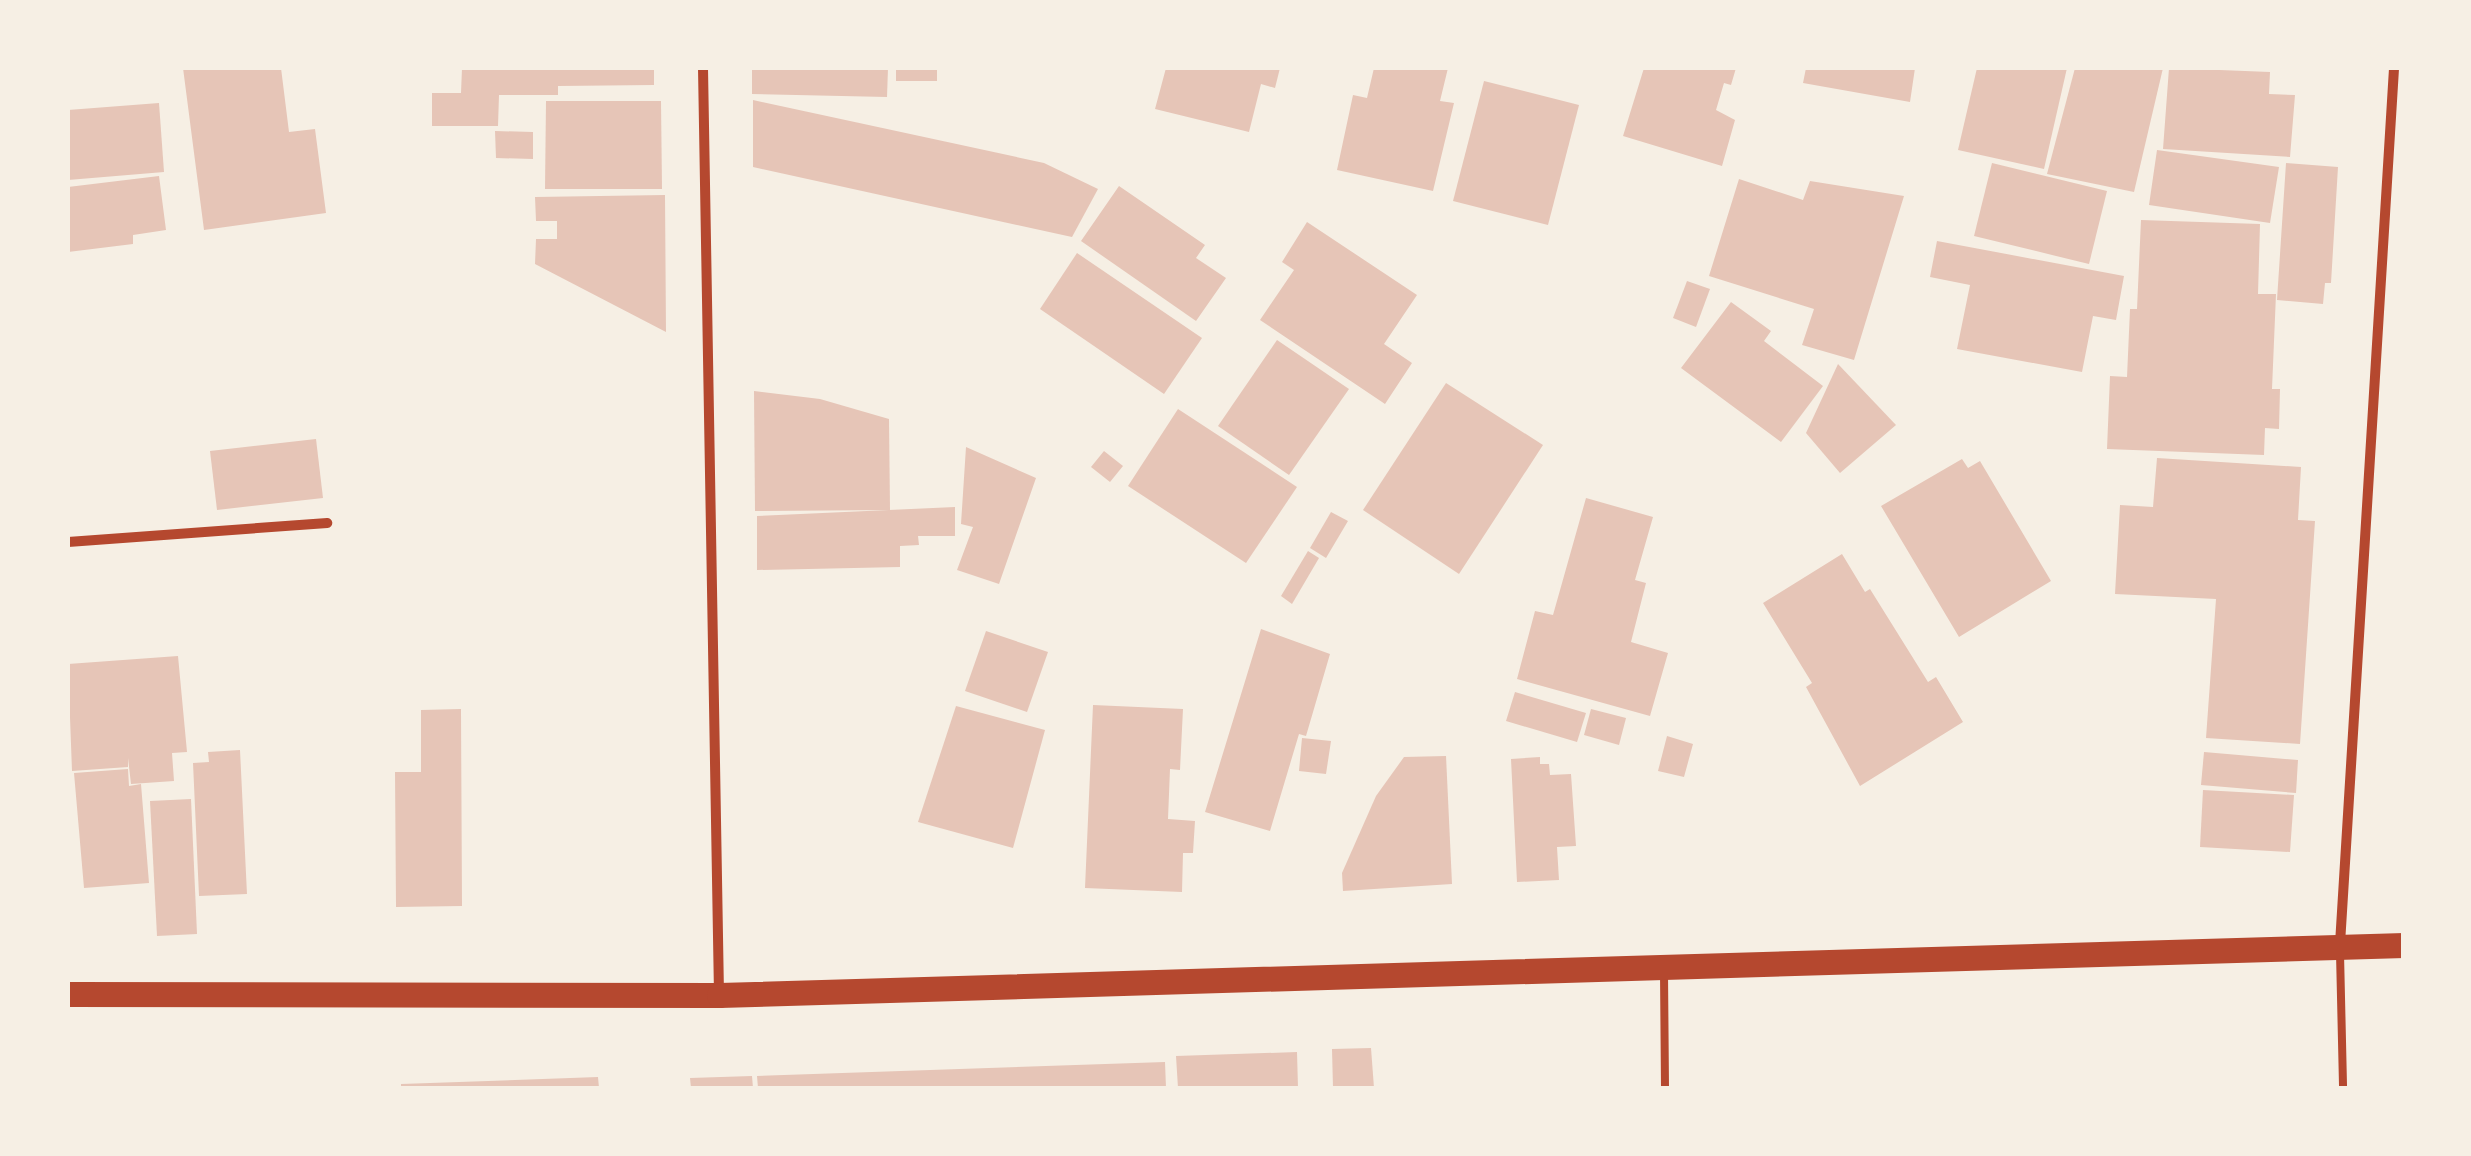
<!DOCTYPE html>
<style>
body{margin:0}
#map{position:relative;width:2471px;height:1156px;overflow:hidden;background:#f6efe4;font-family:"IBM Plex Sans",sans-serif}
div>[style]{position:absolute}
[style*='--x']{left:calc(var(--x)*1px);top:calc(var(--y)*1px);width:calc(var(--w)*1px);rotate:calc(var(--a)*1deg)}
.building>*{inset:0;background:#e6c5b7}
.service>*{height:8px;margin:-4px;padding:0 4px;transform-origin:4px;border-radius:4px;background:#b5482f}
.minor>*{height:10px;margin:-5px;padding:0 5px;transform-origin:5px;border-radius:5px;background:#b5482f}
.primary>*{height:25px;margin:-12.5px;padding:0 12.5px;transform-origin:12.5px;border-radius:12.5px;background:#b5482f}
span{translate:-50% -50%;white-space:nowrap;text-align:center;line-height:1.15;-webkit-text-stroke:10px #f6efe4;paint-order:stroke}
.frame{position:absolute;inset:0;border:70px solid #f6efe4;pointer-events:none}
</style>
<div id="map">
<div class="building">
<i style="clip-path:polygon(183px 68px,281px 68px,289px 132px,315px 129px,326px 213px,204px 230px)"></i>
<i style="clip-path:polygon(462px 68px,654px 68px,654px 85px,558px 86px,558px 95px,499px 95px,498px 126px,432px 126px,432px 93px,461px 93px)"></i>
<i style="clip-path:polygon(752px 68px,888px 68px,887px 97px,752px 94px)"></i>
<i style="clip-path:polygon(896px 68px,937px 68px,937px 81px,896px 81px)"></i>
<i style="clip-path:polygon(1166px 68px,1280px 68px,1275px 88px,1261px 84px,1249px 132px,1155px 109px)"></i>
<i style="clip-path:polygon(1374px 68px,1448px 68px,1440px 101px,1454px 103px,1433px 191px,1337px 170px,1353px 95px,1367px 98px)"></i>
<i style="clip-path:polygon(1644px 68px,1736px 68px,1731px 85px,1724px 83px,1716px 110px,1735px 120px,1722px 166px,1623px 136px)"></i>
<i style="clip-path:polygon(1806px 68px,1915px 68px,1910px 102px,1803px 83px)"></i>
<i style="clip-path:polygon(1977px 68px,2067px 68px,2044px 169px,1958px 150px)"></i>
<i style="clip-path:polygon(2075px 68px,2163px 68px,2134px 192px,2047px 174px)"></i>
<i style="clip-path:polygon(2169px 68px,2270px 72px,2269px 94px,2295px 95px,2290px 157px,2163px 149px)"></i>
<i style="clip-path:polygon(1484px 81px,1579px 105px,1548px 225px,1453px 201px)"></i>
<i style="clip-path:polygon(753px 100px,1044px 163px,1098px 189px,1072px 237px,753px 167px)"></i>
<i style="clip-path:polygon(546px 101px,661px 101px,662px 189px,545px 189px)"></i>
<i style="clip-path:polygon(159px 103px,164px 172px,68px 180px,68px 110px)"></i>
<i style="clip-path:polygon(495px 131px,533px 132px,533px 159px,496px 158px)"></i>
<i style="clip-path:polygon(2157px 150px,2279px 167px,2270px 223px,2149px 205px)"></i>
<i style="clip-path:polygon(1992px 163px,2107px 191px,2089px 264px,1974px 236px)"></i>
<i style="clip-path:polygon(2286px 163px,2338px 167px,2331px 283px,2325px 283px,2323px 304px,2277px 300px)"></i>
<i style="clip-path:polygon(159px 176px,166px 230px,133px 235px,133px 244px,68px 252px,68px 187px)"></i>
<i style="clip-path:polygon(1739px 179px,1803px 200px,1810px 181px,1904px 196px,1854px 360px,1802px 345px,1814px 309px,1709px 276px)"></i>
<i style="clip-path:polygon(1119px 186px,1205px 245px,1196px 258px,1226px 278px,1196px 321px,1081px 241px)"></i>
<i style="clip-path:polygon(665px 195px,666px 332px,535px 264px,536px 239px,557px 239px,557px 221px,536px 221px,535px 197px)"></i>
<i style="clip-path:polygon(2141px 220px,2260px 224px,2258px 294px,2276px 294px,2272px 389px,2280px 389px,2279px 429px,2265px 428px,2264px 455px,2107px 449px,2110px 376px,2127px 377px,2130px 309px,2137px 309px)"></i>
<i style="clip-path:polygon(1307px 222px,1417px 295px,1384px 344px,1412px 363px,1385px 404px,1260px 320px,1294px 270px,1282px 262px)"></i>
<i style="clip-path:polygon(1937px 241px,2124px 276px,2116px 320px,2093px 316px,2082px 372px,1957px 349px,1970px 285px,1930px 277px)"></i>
<i style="clip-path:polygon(1077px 253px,1202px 338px,1164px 394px,1040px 309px)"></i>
<i style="clip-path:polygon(1687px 281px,1710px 289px,1696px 327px,1673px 318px)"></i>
<i style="clip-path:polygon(1731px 302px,1771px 331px,1764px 341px,1823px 386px,1781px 442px,1681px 368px)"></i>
<i style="clip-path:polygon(1277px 340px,1349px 389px,1289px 475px,1218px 426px)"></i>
<i style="clip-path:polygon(1838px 364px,1896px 425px,1840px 473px,1806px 433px)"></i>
<i style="clip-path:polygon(1446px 383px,1543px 445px,1459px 574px,1363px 510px)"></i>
<i style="clip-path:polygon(754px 391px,820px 399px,889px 419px,890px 510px,755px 511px)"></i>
<i style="clip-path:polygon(1178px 409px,1297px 487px,1246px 563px,1128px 486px)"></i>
<i style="clip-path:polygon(316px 439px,323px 498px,217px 510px,210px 451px)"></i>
<i style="clip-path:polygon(966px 447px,1036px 478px,999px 584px,957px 570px,973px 527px,961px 524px)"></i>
<i style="clip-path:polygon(1104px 451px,1123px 466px,1110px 482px,1091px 467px)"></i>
<i style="clip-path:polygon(2157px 458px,2301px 467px,2298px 520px,2315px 521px,2300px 744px,2206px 738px,2216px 599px,2115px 594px,2120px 505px,2153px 507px)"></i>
<i style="clip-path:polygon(1962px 459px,1968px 468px,1980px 461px,2051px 581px,1959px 637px,1881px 506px)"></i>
<i style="clip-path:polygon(1586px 498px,1653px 517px,1635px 580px,1646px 583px,1631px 642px,1668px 653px,1650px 716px,1517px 679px,1535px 611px,1553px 615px)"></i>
<i style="clip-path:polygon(955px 507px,955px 536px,918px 536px,919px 545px,900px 546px,900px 567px,757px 570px,757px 516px)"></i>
<i style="clip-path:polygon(1331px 512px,1348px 521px,1326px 558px,1310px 548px)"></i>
<i style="clip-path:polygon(1308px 551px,1319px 558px,1292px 604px,1281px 596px)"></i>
<i style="clip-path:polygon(1842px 554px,1865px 592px,1870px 589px,1928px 682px,1936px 677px,1963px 722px,1860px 786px,1806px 687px,1812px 683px,1763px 603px)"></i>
<i style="clip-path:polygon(1261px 629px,1330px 654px,1306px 736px,1299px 734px,1270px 831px,1205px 812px)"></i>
<i style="clip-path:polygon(986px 631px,1048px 652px,1027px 712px,965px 691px)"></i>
<i style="clip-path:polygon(178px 656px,187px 752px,172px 753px,174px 781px,131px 784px,128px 758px,128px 767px,72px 771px,68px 664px)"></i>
<i style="clip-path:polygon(1515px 692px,1586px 713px,1577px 742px,1506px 721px)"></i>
<i style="clip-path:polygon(1093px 705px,1183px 709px,1180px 770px,1170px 769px,1168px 819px,1195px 821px,1193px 853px,1183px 853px,1182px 892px,1085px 888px)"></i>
<i style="clip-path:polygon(956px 706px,1045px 730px,1013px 848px,918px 822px)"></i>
<i style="clip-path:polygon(461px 709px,462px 906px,396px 907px,395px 772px,421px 772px,421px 710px)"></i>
<i style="clip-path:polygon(1591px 709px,1626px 718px,1619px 745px,1584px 735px)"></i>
<i style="clip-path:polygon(1667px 736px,1693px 744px,1684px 777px,1658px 771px)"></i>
<i style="clip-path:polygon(1302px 738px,1331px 741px,1326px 774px,1299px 771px)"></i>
<i style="clip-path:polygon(240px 750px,247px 894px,199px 896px,193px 763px,209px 762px,208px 752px)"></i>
<i style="clip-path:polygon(2204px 752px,2298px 760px,2296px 793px,2201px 785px)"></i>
<i style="clip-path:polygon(1446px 756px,1452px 884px,1343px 891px,1342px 873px,1376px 796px,1404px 757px)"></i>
<i style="clip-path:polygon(1540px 757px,1540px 764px,1549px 764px,1550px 775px,1571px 774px,1576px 846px,1557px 847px,1559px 880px,1517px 882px,1511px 759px)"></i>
<i style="clip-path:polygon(128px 769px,129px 786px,141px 784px,149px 883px,84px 888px,74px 773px)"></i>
<i style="clip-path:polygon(2203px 790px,2294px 795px,2290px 852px,2200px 847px)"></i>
<i style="clip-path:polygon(191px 799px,197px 934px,157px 936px,150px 801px)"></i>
<i style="clip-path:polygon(1371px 1048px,1374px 1088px,1333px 1088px,1332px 1049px)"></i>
<i style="clip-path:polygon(1297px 1052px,1298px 1088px,1178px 1088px,1176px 1056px)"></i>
<i style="clip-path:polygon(1165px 1062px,1166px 1088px,758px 1088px,757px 1076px)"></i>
<i style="clip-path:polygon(752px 1076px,753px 1088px,691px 1088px,690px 1078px)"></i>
<i style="clip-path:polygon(598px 1077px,599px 1088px,401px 1088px,401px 1084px)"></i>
</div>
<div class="service">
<i style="--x:2340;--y:953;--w:135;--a:88.7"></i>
<i style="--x:1664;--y:973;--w:115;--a:89.5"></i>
</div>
<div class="minor">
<i style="--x:703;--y:68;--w:927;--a:89.01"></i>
<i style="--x:68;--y:542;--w:260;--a:-4.2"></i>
<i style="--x:2340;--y:944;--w:878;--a:-86.47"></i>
</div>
<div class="primary">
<i style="--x:68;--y:994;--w:651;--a:0.09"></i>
<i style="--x:719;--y:995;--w:1686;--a:-1.7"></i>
</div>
<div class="frame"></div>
</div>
